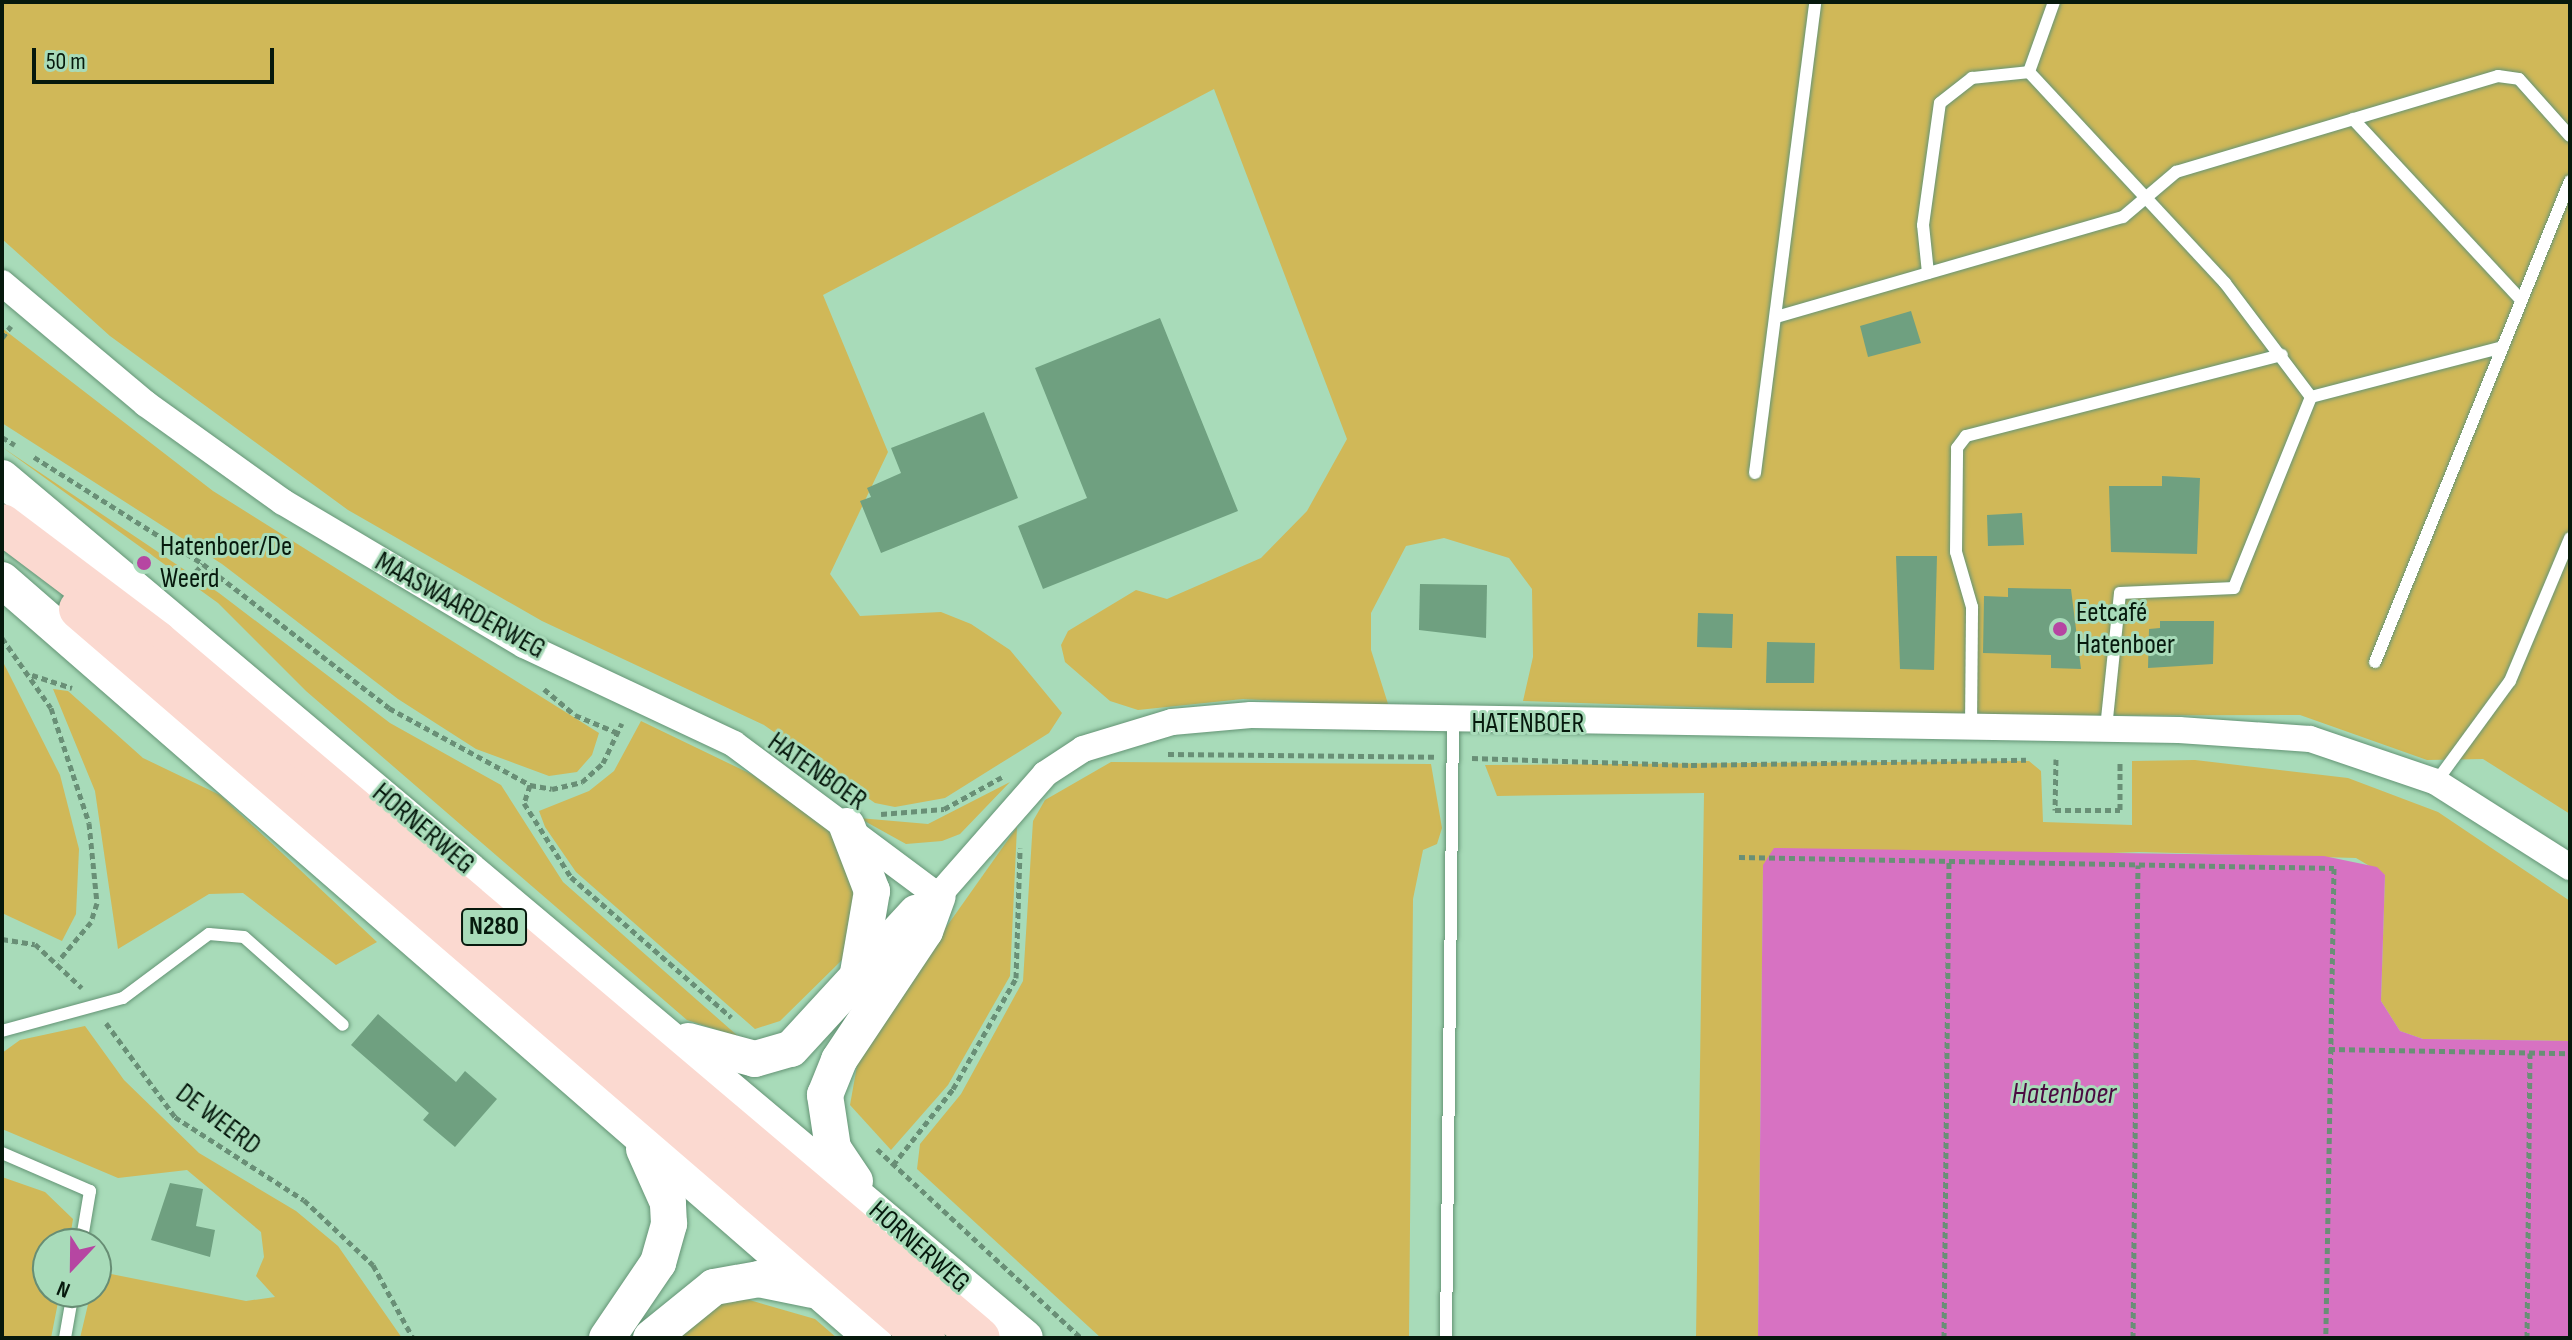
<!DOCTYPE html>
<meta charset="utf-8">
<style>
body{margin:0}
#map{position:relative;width:2572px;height:1340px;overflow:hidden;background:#a8dbb9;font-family:"Sofia Sans Condensed",sans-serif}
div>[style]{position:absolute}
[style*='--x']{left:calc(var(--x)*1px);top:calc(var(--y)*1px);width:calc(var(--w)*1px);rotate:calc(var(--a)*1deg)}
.green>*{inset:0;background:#d0b858}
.water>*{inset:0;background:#d772c2}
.building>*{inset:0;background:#6fa080}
.path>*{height:5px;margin-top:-2.5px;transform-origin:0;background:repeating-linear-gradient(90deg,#698f76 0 6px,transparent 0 10px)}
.roads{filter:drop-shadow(0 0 2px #649475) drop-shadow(0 0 2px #649475)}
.lane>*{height:12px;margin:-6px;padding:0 6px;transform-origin:6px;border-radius:6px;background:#fff}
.street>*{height:26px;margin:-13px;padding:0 13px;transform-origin:13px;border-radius:13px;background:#fff}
.secondary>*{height:36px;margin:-18px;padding:0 18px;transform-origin:18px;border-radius:18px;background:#fff}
.primary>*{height:40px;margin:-20px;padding:0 20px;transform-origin:20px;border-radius:20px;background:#fbd9d0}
.dots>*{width:22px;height:22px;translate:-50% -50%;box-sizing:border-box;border:4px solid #a8dbb9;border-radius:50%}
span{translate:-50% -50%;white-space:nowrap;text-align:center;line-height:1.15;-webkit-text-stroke:6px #a8dbb9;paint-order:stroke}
.shield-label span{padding:2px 6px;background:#a8dbb9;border:2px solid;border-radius:6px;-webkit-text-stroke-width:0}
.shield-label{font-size:26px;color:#06190d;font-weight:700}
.poi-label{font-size:28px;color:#06190d}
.left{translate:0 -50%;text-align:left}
.street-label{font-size:28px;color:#06190d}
.water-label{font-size:30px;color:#4b0a41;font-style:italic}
.frame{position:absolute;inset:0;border:4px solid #06190d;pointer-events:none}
.north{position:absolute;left:32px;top:1228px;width:80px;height:80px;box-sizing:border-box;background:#a8dbb9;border:2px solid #678d74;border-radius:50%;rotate:202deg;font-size:22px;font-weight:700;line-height:32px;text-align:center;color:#06190d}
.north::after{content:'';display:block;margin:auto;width:28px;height:36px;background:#b646a2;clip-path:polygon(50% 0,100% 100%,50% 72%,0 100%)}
.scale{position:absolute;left:32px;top:48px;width:242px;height:36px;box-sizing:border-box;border:4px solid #06190d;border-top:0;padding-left:10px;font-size:24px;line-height:28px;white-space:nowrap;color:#06190d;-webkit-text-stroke:6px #a8dbb9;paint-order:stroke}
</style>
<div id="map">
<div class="green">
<i style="clip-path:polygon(2px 2px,2570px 2px,2570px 814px,2483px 759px,2427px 760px,2300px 715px,1950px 716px,1523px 701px,1533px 657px,1532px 589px,1509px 558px,1444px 538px,1406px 546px,1371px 613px,1371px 650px,1389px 707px,1243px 699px,1138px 710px,1110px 701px,1065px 662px,1061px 645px,1068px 631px,1136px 590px,1167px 599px,1261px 558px,1307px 511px,1347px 439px,1214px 89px,823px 295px,888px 452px,830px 574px,860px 616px,941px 612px,971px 624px,1010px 650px,1062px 713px,1049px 733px,945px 798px,895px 807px,875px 803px,764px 725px,542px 621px,348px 510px,110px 336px,2px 239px)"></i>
<i style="clip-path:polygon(2px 328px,213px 491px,599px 733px,592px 755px,577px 772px,549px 776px,476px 749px,398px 699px,222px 564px,2px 423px)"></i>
<i style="clip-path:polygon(2px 447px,219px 593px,390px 723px,501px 785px,563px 882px,739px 1037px,687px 1020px,306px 691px,218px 603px)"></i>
<i style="clip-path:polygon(2px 660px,60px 775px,79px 849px,76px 914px,62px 941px,2px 913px)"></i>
<i style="clip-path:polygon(53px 689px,68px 691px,143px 758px,220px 795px,377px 942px,336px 965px,243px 893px,209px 894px,118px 949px,95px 791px)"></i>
<i style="clip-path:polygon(641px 721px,753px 775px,826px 827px,841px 848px,861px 903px,843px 959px,780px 1021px,755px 1029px,576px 872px,545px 827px,539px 811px,589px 791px,614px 771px)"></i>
<i style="clip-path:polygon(2195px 760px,2348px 778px,2438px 812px,2570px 901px,2570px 1041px,2423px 1039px,2400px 1031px,2381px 1001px,2385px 875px,2356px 858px,2139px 852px,1763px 865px,1758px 1338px,1696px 1338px,1704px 793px,1497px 796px,1485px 765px,2029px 761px,2041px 771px,2043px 822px,2132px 825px,2132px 761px)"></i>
<i style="clip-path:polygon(1111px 762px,1431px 764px,1442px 828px,1437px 844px,1423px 850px,1413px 899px,1409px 1338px,1101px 1338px,917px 1169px,920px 1144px,961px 1094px,1023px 981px,1033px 821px,1045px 800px)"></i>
<i style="clip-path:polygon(1010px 782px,960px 834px,942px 841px,906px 844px,859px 818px,928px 824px)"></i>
<i style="clip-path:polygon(1017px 827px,1010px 976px,948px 1085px,891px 1150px,850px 1105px,860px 1049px)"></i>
<i style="clip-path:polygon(85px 1026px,124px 1080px,199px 1153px,296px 1211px,338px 1246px,402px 1338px,80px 1338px,96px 1271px,246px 1301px,275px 1297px,256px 1276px,264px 1257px,261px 1232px,187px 1170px,118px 1178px,2px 1129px,2px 1053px,20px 1040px)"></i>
<i style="clip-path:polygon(2px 1177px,45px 1192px,73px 1219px,69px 1244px,48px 1244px,48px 1292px,60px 1292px,51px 1338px,2px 1338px)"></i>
<i style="clip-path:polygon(739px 1297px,815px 1319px,837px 1338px,671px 1338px,702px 1312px)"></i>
</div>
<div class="water">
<i style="clip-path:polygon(1774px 848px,2324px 856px,2377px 867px,2385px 875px,2381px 1001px,2400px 1031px,2423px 1039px,2570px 1041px,2570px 1338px,1758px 1338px,1763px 865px)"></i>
</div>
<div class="building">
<i style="clip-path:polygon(1911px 311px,1921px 343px,1868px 357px,1860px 326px)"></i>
<i style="clip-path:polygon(1160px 318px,1238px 511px,1043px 589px,1018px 526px,1087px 498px,1035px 368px)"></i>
<i style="clip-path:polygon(984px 412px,1018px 498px,881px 553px,860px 501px,871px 497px,867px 488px,901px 473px,891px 448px)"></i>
<i style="clip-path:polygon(2162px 476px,2200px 478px,2197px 554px,2111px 552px,2109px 486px,2162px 486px)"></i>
<i style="clip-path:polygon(2022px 513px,2024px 545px,1988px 546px,1987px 515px)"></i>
<i style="clip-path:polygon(1896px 556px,1937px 556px,1934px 670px,1900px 669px)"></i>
<i style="clip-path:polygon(1420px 584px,1487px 585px,1486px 638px,1419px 630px)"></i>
<i style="clip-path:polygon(2008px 588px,2071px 589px,2081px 669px,2051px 668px,2051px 655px,1983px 653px,1984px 596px,2008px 597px)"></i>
<i style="clip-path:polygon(1698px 613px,1733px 614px,1732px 648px,1697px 647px)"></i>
<i style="clip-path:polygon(2160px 621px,2214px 621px,2213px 664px,2148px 668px,2149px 629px,2160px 628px)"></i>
<i style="clip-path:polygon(1767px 642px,1815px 643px,1814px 683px,1766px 683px)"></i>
<i style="clip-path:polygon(378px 1014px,456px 1082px,465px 1071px,497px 1099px,455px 1147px,423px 1120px,429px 1113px,351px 1045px)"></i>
<i style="clip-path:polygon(170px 1183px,203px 1189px,196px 1226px,215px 1230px,210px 1257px,151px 1240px)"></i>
</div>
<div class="path">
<i style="--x:2;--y:338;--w:15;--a:-53"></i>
<i style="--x:2;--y:437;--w:15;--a:32"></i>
<i style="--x:34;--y:457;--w:200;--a:32.3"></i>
<i style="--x:203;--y:564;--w:235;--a:37.7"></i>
<i style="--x:389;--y:708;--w:161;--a:28.6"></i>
<i style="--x:530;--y:785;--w:22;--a:10"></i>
<i style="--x:552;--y:789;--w:31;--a:-13"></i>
<i style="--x:582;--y:782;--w:28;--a:-42"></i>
<i style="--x:603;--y:763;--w:44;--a:-64.6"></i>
<i style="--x:182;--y:587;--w:31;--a:-48"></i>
<i style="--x:2;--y:638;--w:85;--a:55"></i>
<i style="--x:51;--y:708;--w:121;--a:71.7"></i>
<i style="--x:89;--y:823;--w:80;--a:84.3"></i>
<i style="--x:97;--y:903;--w:20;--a:108"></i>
<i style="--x:91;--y:922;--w:50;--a:130.1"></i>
<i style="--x:32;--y:675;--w:42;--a:18"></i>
<i style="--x:544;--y:689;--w:40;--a:40"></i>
<i style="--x:575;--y:715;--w:47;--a:22.7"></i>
<i style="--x:1168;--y:754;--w:266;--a:0.6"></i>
<i style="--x:1472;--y:758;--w:219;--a:1.8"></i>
<i style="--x:1691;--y:765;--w:335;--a:-0.9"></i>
<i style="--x:2056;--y:759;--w:51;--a:91.1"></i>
<i style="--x:2055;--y:810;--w:65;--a:0"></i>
<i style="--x:2120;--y:810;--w:50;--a:-90"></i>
<i style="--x:530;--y:785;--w:19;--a:108"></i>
<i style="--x:524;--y:803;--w:88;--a:57.6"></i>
<i style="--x:571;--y:877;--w:213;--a:41.2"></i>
<i style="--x:881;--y:814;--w:63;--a:-4.5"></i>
<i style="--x:944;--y:809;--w:66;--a:-28.9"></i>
<i style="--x:1739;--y:857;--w:595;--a:1.06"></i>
<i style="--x:2334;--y:868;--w:470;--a:91"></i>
<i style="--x:2;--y:939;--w:33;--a:9"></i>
<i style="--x:35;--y:944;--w:64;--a:43.1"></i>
<i style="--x:106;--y:1023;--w:117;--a:53.7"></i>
<i style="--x:175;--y:1117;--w:153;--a:32.8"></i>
<i style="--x:304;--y:1200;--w:95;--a:43.3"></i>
<i style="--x:373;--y:1265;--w:83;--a:61.3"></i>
<i style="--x:2329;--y:1049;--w:241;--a:1"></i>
<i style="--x:877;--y:1149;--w:278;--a:42.8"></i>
<i style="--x:893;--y:1165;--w:97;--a:-51.7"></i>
<i style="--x:953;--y:1089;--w:128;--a:-60.4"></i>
<i style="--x:1016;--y:978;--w:130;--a:-88.2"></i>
<i style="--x:1944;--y:1338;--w:477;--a:-89.4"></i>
<i style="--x:2133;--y:1338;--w:473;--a:-89.4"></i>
<i style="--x:2527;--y:1338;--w:285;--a:-89.4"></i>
</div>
<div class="roads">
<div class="lane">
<i style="--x:2054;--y:2;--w:74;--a:109.7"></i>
<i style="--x:2029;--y:72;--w:288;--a:47.1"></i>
<i style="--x:2225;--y:283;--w:143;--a:53"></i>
<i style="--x:2311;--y:397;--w:206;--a:112"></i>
<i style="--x:2234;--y:588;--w:114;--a:177.5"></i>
<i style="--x:2120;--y:593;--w:137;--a:95.9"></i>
<i style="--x:2353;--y:119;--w:247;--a:47.1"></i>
<i style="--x:1928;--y:273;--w:48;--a:-95.9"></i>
<i style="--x:1923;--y:225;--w:123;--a:-82.1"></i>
<i style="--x:1940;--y:103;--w:41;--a:-38"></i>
<i style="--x:1972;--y:78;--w:57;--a:-6"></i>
<i style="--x:1776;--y:317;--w:361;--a:-16.1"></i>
<i style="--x:2123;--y:217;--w:70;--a:-40.3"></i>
<i style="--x:2176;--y:172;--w:336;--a:-16.6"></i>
<i style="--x:2498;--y:76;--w:21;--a:8"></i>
<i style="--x:2519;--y:79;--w:76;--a:48.2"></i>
<i style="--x:2311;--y:397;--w:198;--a:-14.6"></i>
<i style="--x:1755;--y:473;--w:475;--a:-82.7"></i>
<i style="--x:2375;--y:662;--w:519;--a:-67.93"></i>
<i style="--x:1971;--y:727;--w:120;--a:-89.5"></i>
<i style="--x:1972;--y:607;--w:57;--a:-106.2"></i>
<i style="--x:1956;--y:552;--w:104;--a:-89.4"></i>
<i style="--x:1957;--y:448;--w:15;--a:-53"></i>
<i style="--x:1966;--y:436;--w:326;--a:-14.4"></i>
<i style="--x:2436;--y:782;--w:125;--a:-53.8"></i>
<i style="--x:2510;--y:681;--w:155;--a:-67.2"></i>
<i style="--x:2;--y:1031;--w:125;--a:-15.3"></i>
<i style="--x:123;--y:998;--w:107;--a:-36.7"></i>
<i style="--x:209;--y:934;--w:35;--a:5"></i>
<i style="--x:244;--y:937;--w:132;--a:41.6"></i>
<i style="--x:2;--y:1153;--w:96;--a:23.4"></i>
<i style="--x:90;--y:1191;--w:54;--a:99.6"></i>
<i style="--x:65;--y:1338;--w:47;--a:-80.1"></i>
<i style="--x:1446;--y:1338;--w:615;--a:-89.35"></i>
</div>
<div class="street">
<i style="--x:2;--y:283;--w:188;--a:40"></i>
<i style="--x:146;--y:404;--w:168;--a:35.6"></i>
<i style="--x:283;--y:502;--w:280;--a:30.7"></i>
<i style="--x:524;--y:645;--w:232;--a:25.2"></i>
<i style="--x:734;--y:744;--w:254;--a:36.7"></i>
<i style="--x:938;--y:896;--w:162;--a:-48.7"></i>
<i style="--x:1045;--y:774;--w:45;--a:-33.3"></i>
<i style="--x:1083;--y:749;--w:93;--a:-16.9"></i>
<i style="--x:1172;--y:722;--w:79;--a:-5.1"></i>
<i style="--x:1251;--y:715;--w:928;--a:0.93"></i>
<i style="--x:2179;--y:730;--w:131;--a:3.9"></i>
<i style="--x:2310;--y:739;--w:133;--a:18.8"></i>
<i style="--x:2436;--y:782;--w:159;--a:32.4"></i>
</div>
<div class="secondary">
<i style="--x:2;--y:478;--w:1336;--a:40.05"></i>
<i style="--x:2;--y:580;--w:1155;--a:41.03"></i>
<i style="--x:847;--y:826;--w:70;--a:69"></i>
<i style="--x:872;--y:891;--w:83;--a:99.7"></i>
<i style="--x:688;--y:1041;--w:69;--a:15"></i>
<i style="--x:755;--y:1059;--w:37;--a:-16"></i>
<i style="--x:791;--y:1049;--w:185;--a:-47.4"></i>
<i style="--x:855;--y:1181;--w:40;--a:-124"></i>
<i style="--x:833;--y:1148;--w:54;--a:-98.6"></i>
<i style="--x:825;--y:1095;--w:38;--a:-68"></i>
<i style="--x:839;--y:1060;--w:155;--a:-56.3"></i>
<i style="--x:925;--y:931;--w:37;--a:-70"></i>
<i style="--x:607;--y:1338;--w:91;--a:-55.8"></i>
<i style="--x:658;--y:1263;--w:41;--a:-74.2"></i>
<i style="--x:669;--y:1224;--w:21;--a:-93"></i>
<i style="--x:668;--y:1203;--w:59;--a:-114"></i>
<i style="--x:651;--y:1338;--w:81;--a:-39"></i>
<i style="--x:714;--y:1287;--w:46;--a:-10.1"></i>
<i style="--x:759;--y:1279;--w:54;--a:11.7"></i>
</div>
<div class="primary">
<i style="--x:2;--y:524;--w:194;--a:37"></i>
<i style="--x:157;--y:641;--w:1078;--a:40.26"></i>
<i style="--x:79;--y:609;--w:1117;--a:40.75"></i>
</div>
</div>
<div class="dots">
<i style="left:144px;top:563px;background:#b646a2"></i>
<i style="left:2060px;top:629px;background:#b646a2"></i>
</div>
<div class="shield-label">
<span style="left:494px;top:927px">N280</span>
</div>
<div class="poi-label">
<span class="left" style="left:160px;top:563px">Hatenboer/De<br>Weerd</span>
<span class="left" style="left:2076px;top:629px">Eetcafé<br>Hatenboer</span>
</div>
<div class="street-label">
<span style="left:460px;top:606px;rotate:29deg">MAASWAARDERWEG</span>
<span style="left:1528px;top:724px">HATENBOER</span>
<span style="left:817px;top:772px;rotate:35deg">HATENBOER</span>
<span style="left:423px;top:829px;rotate:40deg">HORNERWEG</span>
<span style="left:218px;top:1120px;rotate:37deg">DE WEERD</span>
<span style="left:919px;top:1247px;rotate:41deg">HORNERWEG</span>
</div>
<div class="water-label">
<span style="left:2064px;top:1094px">Hatenboer</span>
</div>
<div class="frame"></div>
<div class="north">N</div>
<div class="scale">50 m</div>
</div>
